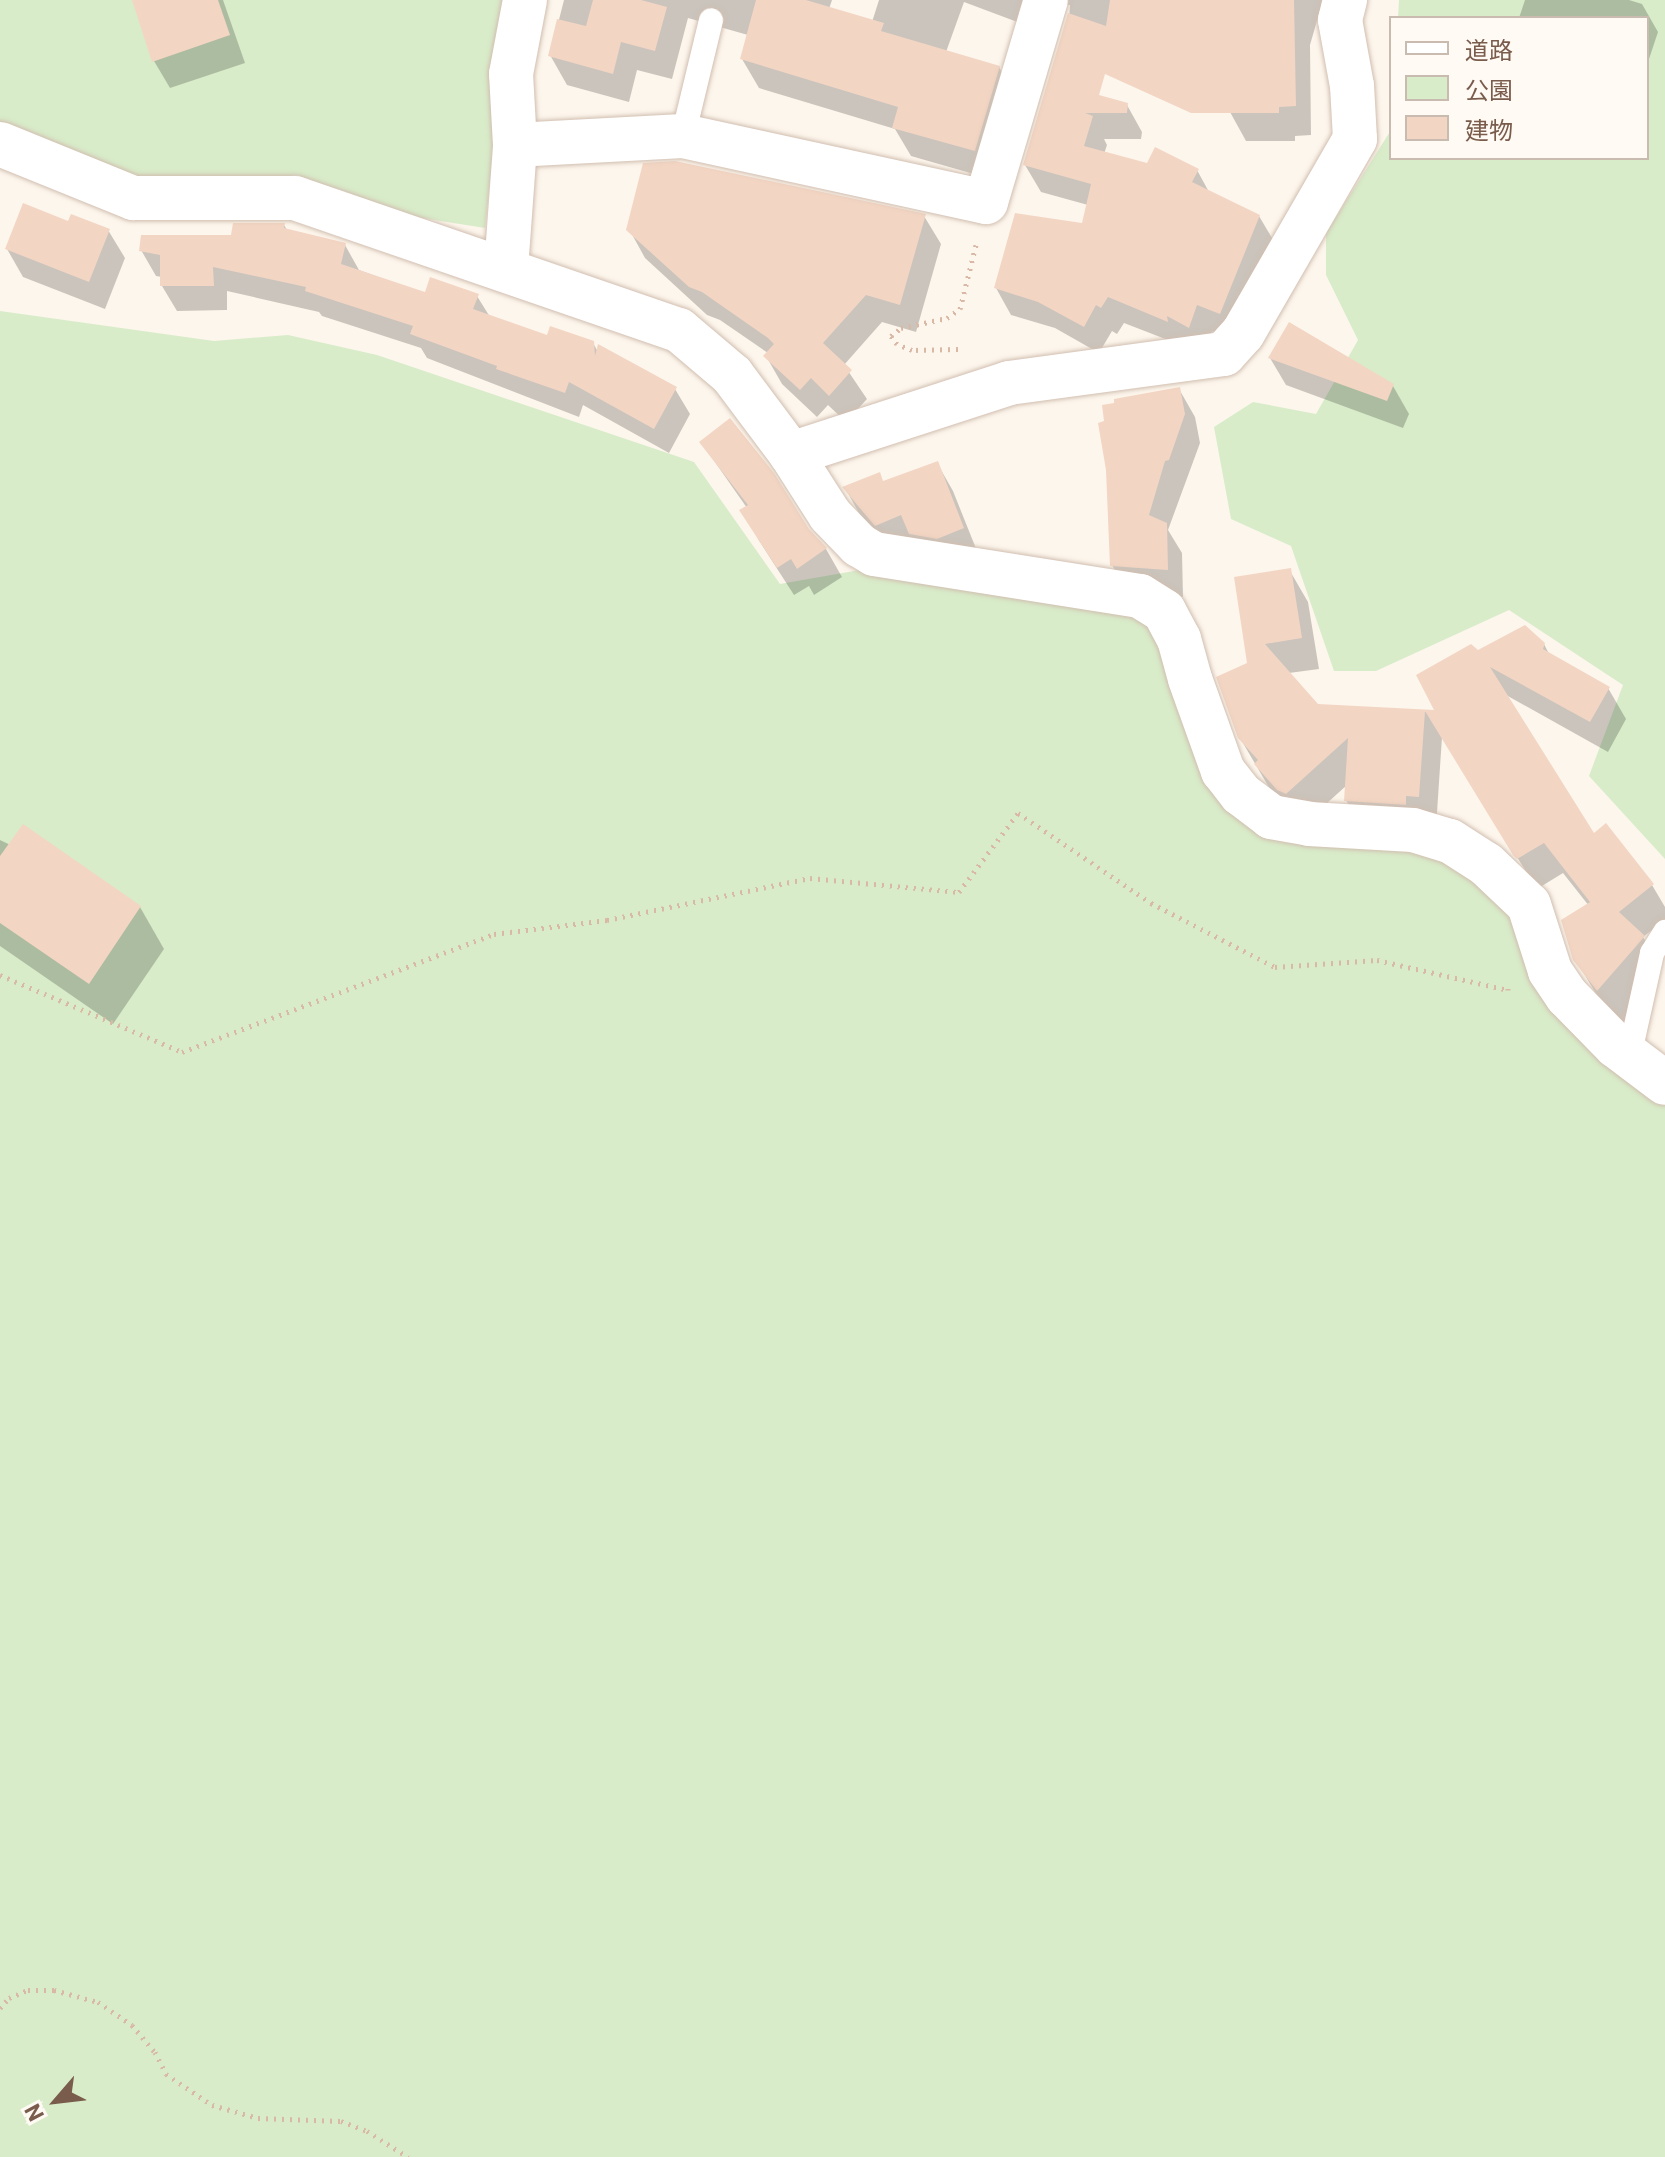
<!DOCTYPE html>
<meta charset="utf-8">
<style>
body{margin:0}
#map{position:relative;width:1665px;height:2157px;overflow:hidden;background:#fdf6ec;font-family:Roboto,"Noto Sans JP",sans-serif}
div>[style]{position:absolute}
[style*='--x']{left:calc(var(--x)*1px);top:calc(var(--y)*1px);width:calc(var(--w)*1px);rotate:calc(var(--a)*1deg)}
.green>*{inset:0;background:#d8ecc9}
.shadow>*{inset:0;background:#0003}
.building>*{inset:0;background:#f3d5c3}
.path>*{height:5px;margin-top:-2.5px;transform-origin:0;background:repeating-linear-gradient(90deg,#d9b8a5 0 2px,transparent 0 8px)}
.roads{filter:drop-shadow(0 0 2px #d1beb0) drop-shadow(0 0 2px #d1beb0)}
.service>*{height:24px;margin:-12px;padding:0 12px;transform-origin:12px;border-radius:12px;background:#fff}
.minor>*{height:44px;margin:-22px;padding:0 22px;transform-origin:22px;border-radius:22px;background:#fff}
span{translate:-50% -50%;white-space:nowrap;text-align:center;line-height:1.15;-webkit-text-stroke:6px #fffaf3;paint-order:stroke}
.legend{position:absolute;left:1389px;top:16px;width:260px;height:144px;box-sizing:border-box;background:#fffaf3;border:2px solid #cabbb1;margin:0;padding:10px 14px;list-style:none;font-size:24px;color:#7a5c4d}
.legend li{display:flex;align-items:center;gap:16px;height:40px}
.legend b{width:40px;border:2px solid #cabbb1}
.north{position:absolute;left:16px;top:2061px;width:80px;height:80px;-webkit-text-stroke:6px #fffaf3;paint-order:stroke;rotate:242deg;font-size:22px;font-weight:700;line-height:32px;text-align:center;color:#7a5c4d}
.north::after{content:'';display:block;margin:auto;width:28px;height:36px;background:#7a5c4d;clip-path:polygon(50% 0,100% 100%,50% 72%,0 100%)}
</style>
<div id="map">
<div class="green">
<i style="clip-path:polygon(0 0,510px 0,485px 228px,295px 198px,0 165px)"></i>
<i style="clip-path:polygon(1399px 0,1665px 0,1665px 859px,1589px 776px,1623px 685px,1509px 610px,1376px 671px,1334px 671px,1291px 546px,1231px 519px,1214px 427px,1253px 402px,1316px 414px,1358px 340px,1326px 275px,1326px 233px,1391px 130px,1391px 158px,1647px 158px,1647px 18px,1398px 18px)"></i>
<i style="clip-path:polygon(0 311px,214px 341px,288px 335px,377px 355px,694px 462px,780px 584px,871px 568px,1111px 607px,1147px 622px,1163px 641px,1232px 811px,1396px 843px,1453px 861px,1493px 890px,1665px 1099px,1665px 2157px,0 2157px)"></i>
</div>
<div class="shadow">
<i style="clip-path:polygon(134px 0,223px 0,245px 63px,170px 88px,154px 61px)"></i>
<i style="clip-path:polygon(564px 0,832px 0,829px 9px,872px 22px,879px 0,1323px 0,1310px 45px,1311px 135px,1295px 136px,1295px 141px,1246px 141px,1230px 112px,1069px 18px,1070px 5px,1058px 4px,1036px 29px,964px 2px,946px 52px,999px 67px,1016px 97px,991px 179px,911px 156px,895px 129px,759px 88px,742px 59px,748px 35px,688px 18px,672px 79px,637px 70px,629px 102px,567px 85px,550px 55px)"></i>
<i style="clip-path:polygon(1525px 0,1629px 0,1642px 4px,1658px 32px,1647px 65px,1647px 18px,1519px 18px)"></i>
<i style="clip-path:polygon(1050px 82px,1127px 105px,1142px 132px,1141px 139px,1104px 139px,1107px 145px,1104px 154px,1148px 165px,1197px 170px,1209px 192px,1259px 216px,1275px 243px,1236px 340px,1212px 331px,1204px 354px,1124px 323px,1117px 334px,1112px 331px,1099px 353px,1055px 328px,1011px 315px,996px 288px,1084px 226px,1088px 205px,1041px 192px,1025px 165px)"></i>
<i style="clip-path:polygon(924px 216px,941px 244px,916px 332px,882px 322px,844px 365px,867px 399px,846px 422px,828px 405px,817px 417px,782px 384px,766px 356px,768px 353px,720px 320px,707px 315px,645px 258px,629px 229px)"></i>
<i style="clip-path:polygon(69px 223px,108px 230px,125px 258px,105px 309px,23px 277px,7px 249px)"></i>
<i style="clip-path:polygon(284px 225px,287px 230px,345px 245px,359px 270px,426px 294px,477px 296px,490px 317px,549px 338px,593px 343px,598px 352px,675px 389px,690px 414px,669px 453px,583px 405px,579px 417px,427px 358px,421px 348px,322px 316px,319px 312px,227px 291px,227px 310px,177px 311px,162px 286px,162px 277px,156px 276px,141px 250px,232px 237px)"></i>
<i style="clip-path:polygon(1270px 358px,1393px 386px,1409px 414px,1403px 428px,1286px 385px)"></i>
<i style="clip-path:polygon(1179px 389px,1195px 417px,1200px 443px,1168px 530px,1182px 553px,1183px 597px,1128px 593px,1112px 565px)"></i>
<i style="clip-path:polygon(701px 442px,808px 530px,826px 549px,842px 577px,814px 595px,809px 586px,794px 595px,758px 539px,747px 508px)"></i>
<i style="clip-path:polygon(937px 463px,953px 491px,979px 556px,893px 553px,860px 515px,845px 488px,884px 483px)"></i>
<i style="clip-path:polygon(1290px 571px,1308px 602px,1319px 669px,1289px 673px,1317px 706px,1437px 712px,1477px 652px,1544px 644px,1550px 656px,1608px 688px,1626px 719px,1608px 752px,1506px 695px,1593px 836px,1652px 885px,1665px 907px,1665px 920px,1643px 937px,1658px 963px,1631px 1034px,1603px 1005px,1575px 959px,1608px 930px,1563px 873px,1537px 889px,1442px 737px,1436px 828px,1364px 832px,1346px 800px,1347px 785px,1304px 824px,1274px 796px,1240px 738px,1249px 664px)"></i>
<i style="clip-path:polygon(0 840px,140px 907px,164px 949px,113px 1024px,0 946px)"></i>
</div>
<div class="building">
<i style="clip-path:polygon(132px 0,218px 0,230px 35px,152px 62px)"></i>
<i style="clip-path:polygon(593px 0,641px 0,667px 7px,655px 51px,621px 42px,613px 74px,548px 56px,557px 19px,586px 26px)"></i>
<i style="clip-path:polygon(756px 0,806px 0,884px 23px,881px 31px,1000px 66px,975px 151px,892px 128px,898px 107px,740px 59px)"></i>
<i style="clip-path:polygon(1110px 0,1294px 0,1296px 106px,1279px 107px,1279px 113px,1191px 113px,1105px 74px,1099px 95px,1128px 103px,1127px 113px,1085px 113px,1093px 116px,1084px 146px,1147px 163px,1155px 147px,1199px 169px,1192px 182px,1260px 215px,1220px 314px,1197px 305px,1189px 328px,1167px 316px,1168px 322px,1108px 297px,1101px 308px,1096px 305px,1084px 327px,1038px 302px,994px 288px,1015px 213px,1082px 223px,1091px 184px,1023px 165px,1068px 13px,1106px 26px)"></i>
<i style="clip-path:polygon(675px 161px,926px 214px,900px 305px,866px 295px,823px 343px,852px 370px,829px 396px,811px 378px,800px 390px,763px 356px,774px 344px,768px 338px,702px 292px,689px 287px,626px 230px,643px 163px)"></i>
<i style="clip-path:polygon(23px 203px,68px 221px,71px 214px,110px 229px,89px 282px,5px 249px)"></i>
<i style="clip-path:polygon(233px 223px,285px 223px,284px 228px,346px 243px,341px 264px,425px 292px,430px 277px,479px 294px,473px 309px,547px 335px,550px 326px,594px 341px,595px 356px,598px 344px,677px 387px,654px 429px,569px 382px,565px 393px,496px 369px,497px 366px,410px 334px,413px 326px,305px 291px,306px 287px,213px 267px,214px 286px,160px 286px,160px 255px,139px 251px,141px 235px,231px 235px)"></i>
<i style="clip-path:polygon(1289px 322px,1394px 384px,1387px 401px,1268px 358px)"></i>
<i style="clip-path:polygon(1180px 387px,1185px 414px,1169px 460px,1165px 461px,1149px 515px,1167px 523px,1168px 570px,1110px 566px,1106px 470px,1098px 423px,1104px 421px,1102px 405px,1114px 403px,1114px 399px)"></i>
<i style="clip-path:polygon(730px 418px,774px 473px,809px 529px,827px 548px,797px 569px,791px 559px,777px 568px,739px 510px,748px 505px,699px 442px)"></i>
<i style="clip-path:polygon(938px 461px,964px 528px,937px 539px,909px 534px,901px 515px,875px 526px,842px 487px,880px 472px,883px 481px)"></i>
<i style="clip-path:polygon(1291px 568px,1302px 638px,1265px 644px,1318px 704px,1434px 710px,1416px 675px,1471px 644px,1478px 650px,1525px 625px,1545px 643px,1543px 649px,1610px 687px,1590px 722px,1490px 667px,1594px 833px,1606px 823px,1654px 884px,1619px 912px,1645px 936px,1597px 991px,1573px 960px,1561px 920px,1590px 902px,1544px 843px,1517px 859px,1513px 855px,1425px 711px,1419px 797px,1406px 796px,1406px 805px,1344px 801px,1348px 738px,1286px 794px,1277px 790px,1254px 764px,1258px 760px,1238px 738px,1216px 677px,1247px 663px,1234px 577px)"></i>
<i style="clip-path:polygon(23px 824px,141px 906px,89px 984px,0 923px,0 856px)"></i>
</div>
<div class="path">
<i style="--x:958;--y:349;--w:46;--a:178.8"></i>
<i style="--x:912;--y:350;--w:16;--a:-158"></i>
<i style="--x:897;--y:344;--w:10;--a:-127"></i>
<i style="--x:891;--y:336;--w:13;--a:-39"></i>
<i style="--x:901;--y:328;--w:47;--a:-12.3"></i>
<i style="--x:947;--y:318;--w:16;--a:-35"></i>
<i style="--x:960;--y:309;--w:66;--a:-76"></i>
<i style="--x:0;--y:975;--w:198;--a:22.9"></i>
<i style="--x:182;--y:1052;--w:334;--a:-20.7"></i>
<i style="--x:494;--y:934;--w:114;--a:-7.1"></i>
<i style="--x:607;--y:920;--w:207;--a:-11.7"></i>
<i style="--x:810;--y:878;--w:150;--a:5.4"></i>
<i style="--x:959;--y:892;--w:99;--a:-53.2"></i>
<i style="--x:1018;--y:813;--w:161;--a:34.1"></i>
<i style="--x:1151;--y:903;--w:140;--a:27.3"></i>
<i style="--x:1275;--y:967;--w:102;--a:-3.9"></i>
<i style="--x:1377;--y:960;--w:134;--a:12.9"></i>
<i style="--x:1508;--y:990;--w:3;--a:-90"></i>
<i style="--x:0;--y:2008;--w:13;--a:-48"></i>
<i style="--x:9;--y:1998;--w:21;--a:-23"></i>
<i style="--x:28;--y:1990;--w:26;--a:0"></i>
<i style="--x:54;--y:1990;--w:46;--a:15.3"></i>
<i style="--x:98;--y:2002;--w:41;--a:34.1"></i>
<i style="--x:132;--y:2025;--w:35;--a:50"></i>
<i style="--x:155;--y:2052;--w:25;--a:63"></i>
<i style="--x:166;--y:2074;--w:55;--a:34"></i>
<i style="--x:212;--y:2105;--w:48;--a:15.8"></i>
<i style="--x:258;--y:2118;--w:83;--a:2.1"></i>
<i style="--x:341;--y:2121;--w:28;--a:21"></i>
<i style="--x:367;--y:2131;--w:49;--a:32.4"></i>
</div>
<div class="roads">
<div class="service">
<i style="--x:683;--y:136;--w:119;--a:-76.4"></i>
<i style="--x:1629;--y:1057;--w:107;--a:-77.5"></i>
<i style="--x:1652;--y:953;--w:25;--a:-58"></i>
</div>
<div class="minor">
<i style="--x:0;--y:144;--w:144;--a:22.1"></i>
<i style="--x:133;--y:198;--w:162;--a:0"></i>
<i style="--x:295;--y:198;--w:406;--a:19"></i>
<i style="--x:679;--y:330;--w:70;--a:40.3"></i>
<i style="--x:732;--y:375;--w:99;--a:53.2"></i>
<i style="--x:791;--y:454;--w:72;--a:57.4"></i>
<i style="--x:830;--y:515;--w:42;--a:46"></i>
<i style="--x:859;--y:545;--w:17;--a:31"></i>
<i style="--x:874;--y:554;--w:269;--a:9"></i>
<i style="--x:1140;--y:596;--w:28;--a:32"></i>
<i style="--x:1164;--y:611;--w:32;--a:62"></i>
<i style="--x:1179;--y:639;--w:41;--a:74.6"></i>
<i style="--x:1190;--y:679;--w:98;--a:70.3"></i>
<i style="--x:1223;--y:771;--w:29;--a:52"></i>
<i style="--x:1241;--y:794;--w:38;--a:37"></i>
<i style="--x:1271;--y:817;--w:39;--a:10"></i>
<i style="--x:1309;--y:824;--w:104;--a:3.3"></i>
<i style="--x:1413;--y:830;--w:39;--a:17"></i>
<i style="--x:1450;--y:841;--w:43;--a:32.6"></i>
<i style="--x:1486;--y:864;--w:59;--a:43.6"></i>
<i style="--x:1529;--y:905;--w:69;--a:72.3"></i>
<i style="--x:1550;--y:971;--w:30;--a:56"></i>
<i style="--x:1567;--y:996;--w:70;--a:45.6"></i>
<i style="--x:1616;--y:1046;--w:61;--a:37.1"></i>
<i style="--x:515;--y:145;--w:168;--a:-3.1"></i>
<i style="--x:683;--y:136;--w:310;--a:12.3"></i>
<i style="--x:986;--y:202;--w:211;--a:-73.5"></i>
<i style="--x:506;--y:269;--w:124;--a:-85.8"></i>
<i style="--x:515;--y:145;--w:71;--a:-93.2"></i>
<i style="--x:511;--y:74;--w:75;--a:-79.3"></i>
<i style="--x:791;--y:454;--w:229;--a:-18"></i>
<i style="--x:1009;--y:383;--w:217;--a:-7.7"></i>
<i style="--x:1224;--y:354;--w:28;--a:-48"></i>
<i style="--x:1243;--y:333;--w:224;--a:-60"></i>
<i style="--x:1355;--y:139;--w:53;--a:-93.2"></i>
<i style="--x:1352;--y:86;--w:67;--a:-100.3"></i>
<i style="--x:1340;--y:20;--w:21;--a:-76"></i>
</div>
</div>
<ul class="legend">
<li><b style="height:10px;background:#fff"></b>道路</li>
<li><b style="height:22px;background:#d8ecc9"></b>公園</li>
<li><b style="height:22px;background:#f3d5c3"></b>建物</li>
</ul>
<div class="north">N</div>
</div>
